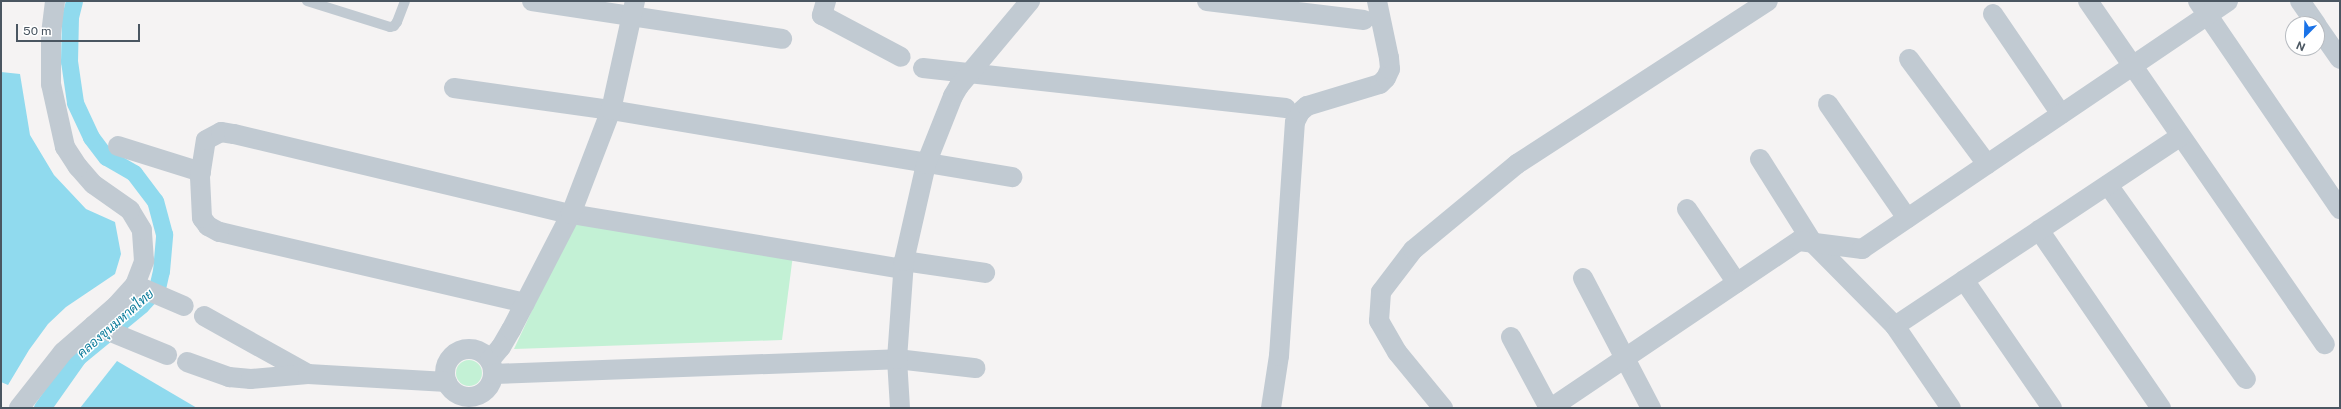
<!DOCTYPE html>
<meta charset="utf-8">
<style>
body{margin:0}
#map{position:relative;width:2341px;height:409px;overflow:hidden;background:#f5f3f3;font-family:"Public Sans",Sarabun,sans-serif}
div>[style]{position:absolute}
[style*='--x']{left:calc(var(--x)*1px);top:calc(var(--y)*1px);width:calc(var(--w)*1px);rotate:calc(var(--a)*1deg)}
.green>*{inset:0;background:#c3f1d5}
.round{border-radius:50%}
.water>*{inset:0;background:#90daee}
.canal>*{height:17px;margin:-8.5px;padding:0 8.5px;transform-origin:8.5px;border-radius:8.5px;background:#90daee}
.service>*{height:10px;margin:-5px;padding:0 5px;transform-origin:5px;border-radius:5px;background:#c1cad2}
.minor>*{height:20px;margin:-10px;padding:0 10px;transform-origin:10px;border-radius:10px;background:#c1cad2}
.minor>.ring{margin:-10px;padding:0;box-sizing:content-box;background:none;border:20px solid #c1cad2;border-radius:50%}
span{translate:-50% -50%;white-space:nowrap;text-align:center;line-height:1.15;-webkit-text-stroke:3px #fff;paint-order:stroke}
.water-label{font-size:13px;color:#0c7c9b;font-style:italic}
.frame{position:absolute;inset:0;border:2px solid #4a5661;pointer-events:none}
.north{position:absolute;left:2285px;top:16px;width:40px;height:40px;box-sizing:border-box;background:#fff;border:1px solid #b7bbc0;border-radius:50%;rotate:203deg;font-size:11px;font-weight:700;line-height:16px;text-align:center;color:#4a5661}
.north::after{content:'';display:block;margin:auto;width:14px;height:18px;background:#1a73e8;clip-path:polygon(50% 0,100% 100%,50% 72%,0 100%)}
.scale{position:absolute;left:16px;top:24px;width:124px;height:18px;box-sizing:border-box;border:2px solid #4a5661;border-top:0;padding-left:5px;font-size:12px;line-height:14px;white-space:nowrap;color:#4a5661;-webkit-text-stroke:3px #fff;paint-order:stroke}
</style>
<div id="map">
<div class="green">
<i style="clip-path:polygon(573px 223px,793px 255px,782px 340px,514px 349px)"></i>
<i class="round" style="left:456px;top:360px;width:26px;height:26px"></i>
</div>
<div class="water">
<i style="clip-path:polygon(1px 72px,20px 74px,30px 135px,54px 175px,86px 209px,115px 222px,121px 254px,115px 274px,66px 307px,48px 324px,29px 350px,8px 385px,1px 382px)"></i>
<i style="clip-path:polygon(117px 361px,197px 408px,80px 408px)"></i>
</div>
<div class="canal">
<i style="--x:42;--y:408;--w:62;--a:-54.8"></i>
<i style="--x:78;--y:357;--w:82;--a:-39.5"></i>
<i style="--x:141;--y:305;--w:23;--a:-47"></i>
<i style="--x:157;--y:288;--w:17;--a:-77"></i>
<i style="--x:161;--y:271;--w:37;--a:-85"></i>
<i style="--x:164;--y:234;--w:34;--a:-105"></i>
<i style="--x:155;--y:201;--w:35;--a:-127"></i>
<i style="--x:134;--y:173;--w:32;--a:-150"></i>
<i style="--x:106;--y:157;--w:25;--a:-127"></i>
<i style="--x:91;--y:137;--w:38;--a:-115"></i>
<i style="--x:75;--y:102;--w:41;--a:-98.3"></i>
<i style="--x:69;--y:61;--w:44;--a:-88.7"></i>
<i style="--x:70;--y:17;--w:16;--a:-76"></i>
</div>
<div class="service">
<i style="--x:307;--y:1;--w:87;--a:17.4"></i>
<i style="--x:390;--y:27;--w:4;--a:-14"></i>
<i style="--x:394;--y:26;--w:5;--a:-53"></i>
<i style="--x:397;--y:22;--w:22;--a:-69"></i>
</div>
<div class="minor">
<i style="--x:532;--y:1;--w:253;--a:8.6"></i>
<i style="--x:826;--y:1;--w:15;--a:106"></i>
<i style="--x:822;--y:15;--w:89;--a:28"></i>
<i style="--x:1207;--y:1;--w:158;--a:6.9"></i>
<i style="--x:2088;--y:1;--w:417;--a:55.4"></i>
<i style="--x:2198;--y:1;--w:252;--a:55.7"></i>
<i style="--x:2300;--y:1;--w:28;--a:55"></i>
<i style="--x:1993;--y:14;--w:121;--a:55.8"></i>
<i style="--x:2317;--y:26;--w:40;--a:55.1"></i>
<i style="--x:1909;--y:59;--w:131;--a:53.4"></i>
<i style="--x:923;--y:68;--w:365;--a:6.3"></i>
<i style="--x:454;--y:88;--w:159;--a:8"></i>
<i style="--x:611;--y:110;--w:407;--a:9.5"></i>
<i style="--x:1828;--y:104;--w:139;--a:55.3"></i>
<i style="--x:118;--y:146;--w:87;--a:17.4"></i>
<i style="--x:1760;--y:159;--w:99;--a:57.8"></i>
<i style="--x:1813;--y:243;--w:117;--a:45.3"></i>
<i style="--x:1895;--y:326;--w:99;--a:55.7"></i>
<i style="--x:2108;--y:185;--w:238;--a:54.6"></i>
<i style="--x:1687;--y:209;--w:89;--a:56"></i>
<i style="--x:2039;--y:230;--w:216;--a:55.6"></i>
<i style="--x:904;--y:261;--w:82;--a:8.4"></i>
<i style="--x:1583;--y:278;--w:147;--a:62.4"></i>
<i style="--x:1964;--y:280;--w:155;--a:55.5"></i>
<i style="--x:135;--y:285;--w:53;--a:23.2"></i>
<i style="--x:525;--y:303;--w:314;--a:-166.9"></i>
<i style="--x:219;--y:232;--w:13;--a:-151"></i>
<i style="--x:208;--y:226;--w:10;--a:-127"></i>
<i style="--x:202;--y:218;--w:41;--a:-92.8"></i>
<i style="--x:200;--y:177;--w:37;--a:-81"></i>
<i style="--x:206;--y:140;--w:17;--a:-28"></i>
<i style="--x:221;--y:132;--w:13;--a:9"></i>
<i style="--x:234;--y:134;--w:346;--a:13.4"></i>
<i style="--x:571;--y:214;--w:337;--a:9.4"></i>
<i style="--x:204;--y:316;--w:119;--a:29.1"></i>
<i style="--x:94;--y:325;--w:79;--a:22.3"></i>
<i style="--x:1895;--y:326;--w:343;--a:-33.6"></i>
<i style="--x:1511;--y:337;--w:81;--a:61.8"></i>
<i class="ring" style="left:445px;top:349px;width:28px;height:28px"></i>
<i style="--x:490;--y:360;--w:17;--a:-50"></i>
<i style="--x:501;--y:347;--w:20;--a:-60"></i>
<i style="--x:511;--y:330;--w:131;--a:-62.7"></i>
<i style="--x:571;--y:214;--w:111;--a:-69"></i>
<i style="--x:611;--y:110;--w:112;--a:-77.6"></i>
<i style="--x:187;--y:362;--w:45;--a:19.7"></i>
<i style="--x:229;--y:377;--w:22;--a:5"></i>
<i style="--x:251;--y:379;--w:57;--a:-5"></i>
<i style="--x:308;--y:374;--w:139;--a:3.3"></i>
<i style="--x:493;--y:374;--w:404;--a:-2.1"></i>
<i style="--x:897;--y:359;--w:79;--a:6.6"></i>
<i style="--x:19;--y:408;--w:71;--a:-51.8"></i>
<i style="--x:63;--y:352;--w:70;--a:-41"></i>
<i style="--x:116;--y:306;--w:28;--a:-48"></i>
<i style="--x:135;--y:285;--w:26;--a:-69"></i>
<i style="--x:144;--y:261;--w:31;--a:-94"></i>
<i style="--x:142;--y:230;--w:23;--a:-121"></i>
<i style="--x:130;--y:210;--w:45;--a:-144.9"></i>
<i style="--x:93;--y:184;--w:23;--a:-131"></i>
<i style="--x:78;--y:167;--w:24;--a:-123"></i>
<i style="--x:65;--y:147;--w:65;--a:-102.5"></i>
<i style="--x:51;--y:84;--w:50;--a:-90"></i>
<i style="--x:51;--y:34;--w:33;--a:-83"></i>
<i style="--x:900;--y:408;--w:49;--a:-93.5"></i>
<i style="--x:897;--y:359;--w:98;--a:-85.9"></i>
<i style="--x:904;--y:261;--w:99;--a:-77.2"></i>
<i style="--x:926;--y:164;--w:73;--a:-68.3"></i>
<i style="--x:953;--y:96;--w:12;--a:-59"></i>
<i style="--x:959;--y:86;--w:111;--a:-50.1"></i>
<i style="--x:1271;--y:408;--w:53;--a:-81.3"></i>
<i style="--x:1279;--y:356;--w:235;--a:-86.1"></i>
<i style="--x:1295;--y:122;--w:11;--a:-63"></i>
<i style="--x:1300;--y:112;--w:9;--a:-41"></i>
<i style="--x:1307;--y:106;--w:76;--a:-16.8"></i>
<i style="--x:1380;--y:84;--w:8;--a:-45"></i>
<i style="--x:1386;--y:78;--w:10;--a:-66"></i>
<i style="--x:1390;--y:69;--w:11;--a:-95"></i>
<i style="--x:1389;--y:58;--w:58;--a:-101.9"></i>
<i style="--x:1443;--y:408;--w:72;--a:-129.4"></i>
<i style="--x:1397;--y:352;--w:36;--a:-120"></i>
<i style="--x:1379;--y:321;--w:29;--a:-86"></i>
<i style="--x:1381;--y:292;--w:53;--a:-52.7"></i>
<i style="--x:1413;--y:250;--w:135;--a:-39.6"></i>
<i style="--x:1517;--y:164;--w:299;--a:-33"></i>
<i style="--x:1551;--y:408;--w:299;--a:-34"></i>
<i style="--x:1799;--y:241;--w:64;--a:7.2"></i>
<i style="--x:1862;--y:249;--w:442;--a:-34.1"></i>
</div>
<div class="water-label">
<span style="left:116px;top:324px;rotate:-41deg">คลองขุนมหาดไทย</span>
</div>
<div class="frame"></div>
<div class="north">N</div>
<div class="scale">50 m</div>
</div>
